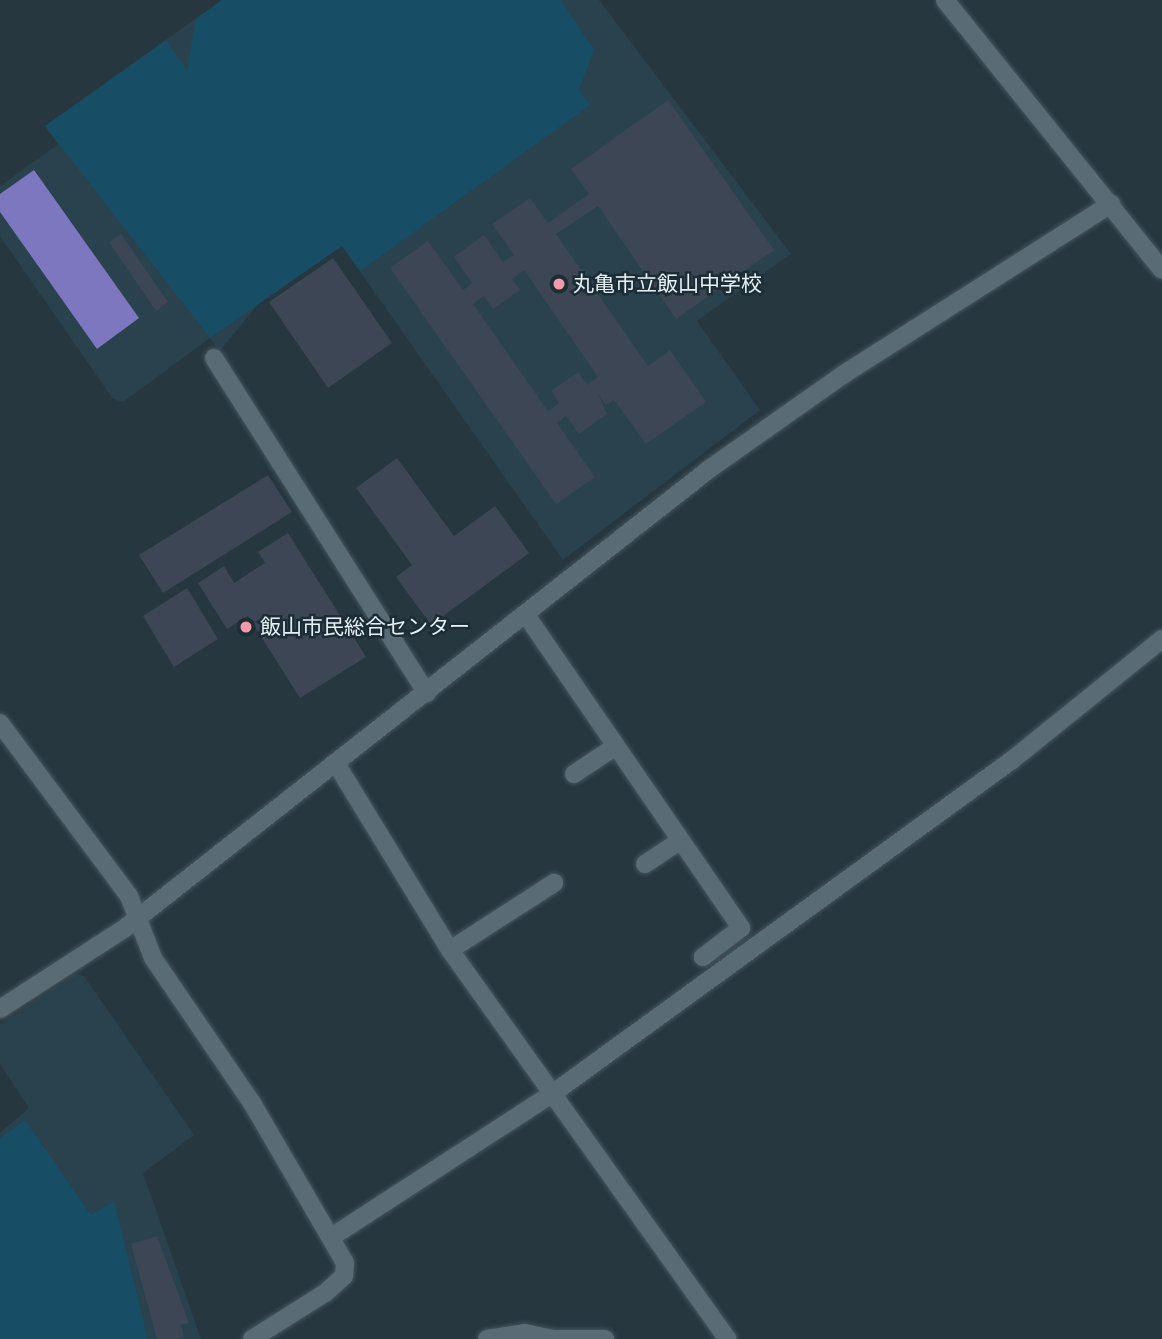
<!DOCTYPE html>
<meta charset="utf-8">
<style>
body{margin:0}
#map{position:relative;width:1162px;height:1339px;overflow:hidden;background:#263740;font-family:Arial,"Noto Sans JP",sans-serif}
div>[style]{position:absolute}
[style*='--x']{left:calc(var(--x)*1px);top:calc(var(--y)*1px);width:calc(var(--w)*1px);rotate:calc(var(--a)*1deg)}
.built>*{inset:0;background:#29424e}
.green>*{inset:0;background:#174d65}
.water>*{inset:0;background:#7c77bf}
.building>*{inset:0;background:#3d4655}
.roads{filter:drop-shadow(0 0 2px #46555c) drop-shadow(0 0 2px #46555c)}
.minor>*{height:18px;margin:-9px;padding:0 9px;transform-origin:9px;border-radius:9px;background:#596c76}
.dots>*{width:19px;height:19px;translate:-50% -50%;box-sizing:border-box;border:4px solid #1c2d35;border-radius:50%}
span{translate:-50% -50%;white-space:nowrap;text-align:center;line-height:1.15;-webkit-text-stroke:5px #1c2d35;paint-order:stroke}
.poi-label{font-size:21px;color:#e6f1f7}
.left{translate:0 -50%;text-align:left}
</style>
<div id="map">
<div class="built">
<i style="clip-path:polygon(222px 0,599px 0,791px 254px,697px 321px,760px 410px,563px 560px,342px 246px,264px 297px,219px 352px,210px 338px,123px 402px,113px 399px,0 236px,0 186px,58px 144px,45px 126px)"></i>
<i style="clip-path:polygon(76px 974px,84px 976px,194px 1135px,143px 1173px,201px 1339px,0 1339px,0 1133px,29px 1108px,0 1064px,0 1024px)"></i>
</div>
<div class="green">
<i style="clip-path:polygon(222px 0,561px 0,594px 50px,579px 90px,590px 105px,360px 271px,342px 246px,210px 338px,45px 126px,166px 40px,187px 70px,196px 19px)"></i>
<i style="clip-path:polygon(25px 1120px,91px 1215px,114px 1201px,148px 1339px,0 1339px,0 1138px)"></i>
</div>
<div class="water">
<i style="clip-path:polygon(34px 170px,139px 318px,97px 349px,0 212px,0 194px)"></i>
</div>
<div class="building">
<i style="clip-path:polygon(evenodd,668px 100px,774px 250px,676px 319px,598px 206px,556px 234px,648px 366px,670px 350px,706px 402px,646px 444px,614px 400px,606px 405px,598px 394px,607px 414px,579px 434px,566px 416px,557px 423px,595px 477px,556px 504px,390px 268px,428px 241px,463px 290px,472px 283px,454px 257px,484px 235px,503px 262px,514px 255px,492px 224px,530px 198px,548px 223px,589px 194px,571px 169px,668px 100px,524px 270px,598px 377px,587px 385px,578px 372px,551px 391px,559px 403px,548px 411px,473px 304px,484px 296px,493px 309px,520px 290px,512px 279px,524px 270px)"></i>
<i style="clip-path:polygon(121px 234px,168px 302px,156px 311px,109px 242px)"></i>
<i style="clip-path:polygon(333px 258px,392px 343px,328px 388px,269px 302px)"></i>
<i style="clip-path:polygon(397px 458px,454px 536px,495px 506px,529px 553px,431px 625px,396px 577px,412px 565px,356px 488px)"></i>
<i style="clip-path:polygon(268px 475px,292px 512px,163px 593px,139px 555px)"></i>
<i style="clip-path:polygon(288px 533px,366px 657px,300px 698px,248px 616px,227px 629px,198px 583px,224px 566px,234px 583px,265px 563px,258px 552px)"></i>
<i style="clip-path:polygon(187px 588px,218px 639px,174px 667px,143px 616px)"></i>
<i style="clip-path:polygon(157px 1236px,189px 1323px,181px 1325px,184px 1337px,178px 1339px,157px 1339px,131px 1244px)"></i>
</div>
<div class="roads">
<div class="minor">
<i style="--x:945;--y:0;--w:346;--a:51.2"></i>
<i style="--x:214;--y:358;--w:397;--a:57.6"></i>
<i style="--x:526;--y:615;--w:380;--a:55.5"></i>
<i style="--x:741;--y:928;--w:48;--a:142.7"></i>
<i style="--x:0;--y:723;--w:216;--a:53.3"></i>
<i style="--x:129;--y:896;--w:66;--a:68.8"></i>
<i style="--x:153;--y:958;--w:176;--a:55.7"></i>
<i style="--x:252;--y:1103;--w:185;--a:59.8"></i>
<i style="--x:345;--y:1263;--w:13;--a:94"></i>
<i style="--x:344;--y:1276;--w:25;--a:138"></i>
<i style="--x:325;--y:1293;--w:86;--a:147.8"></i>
<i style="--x:337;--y:765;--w:217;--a:58.6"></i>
<i style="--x:450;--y:950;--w:478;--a:54.5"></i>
<i style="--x:574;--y:774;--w:50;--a:-33.7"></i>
<i style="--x:645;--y:864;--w:43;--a:-33.7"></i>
<i style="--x:450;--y:950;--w:124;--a:-32.8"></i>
<i style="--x:0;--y:1009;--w:149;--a:-32.9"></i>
<i style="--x:125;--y:928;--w:741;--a:-38.15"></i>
<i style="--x:708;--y:470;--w:166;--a:-35.2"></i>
<i style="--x:844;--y:374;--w:317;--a:-32.5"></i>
<i style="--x:333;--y:1236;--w:261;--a:-33"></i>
<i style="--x:552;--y:1094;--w:568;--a:-35.98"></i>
<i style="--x:1012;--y:760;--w:193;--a:-38.9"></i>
<i style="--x:487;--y:1339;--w:38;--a:-9"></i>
<i style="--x:525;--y:1333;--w:30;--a:12"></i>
<i style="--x:556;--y:1339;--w:49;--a:0"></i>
</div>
</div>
<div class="dots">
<i style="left:559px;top:284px;background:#f39aaa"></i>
<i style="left:246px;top:627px;background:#f39aaa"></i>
</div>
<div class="poi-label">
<span class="left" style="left:573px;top:284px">丸亀市立飯山中学校</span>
<span class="left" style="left:260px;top:627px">飯山市民総合センター</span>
</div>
</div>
